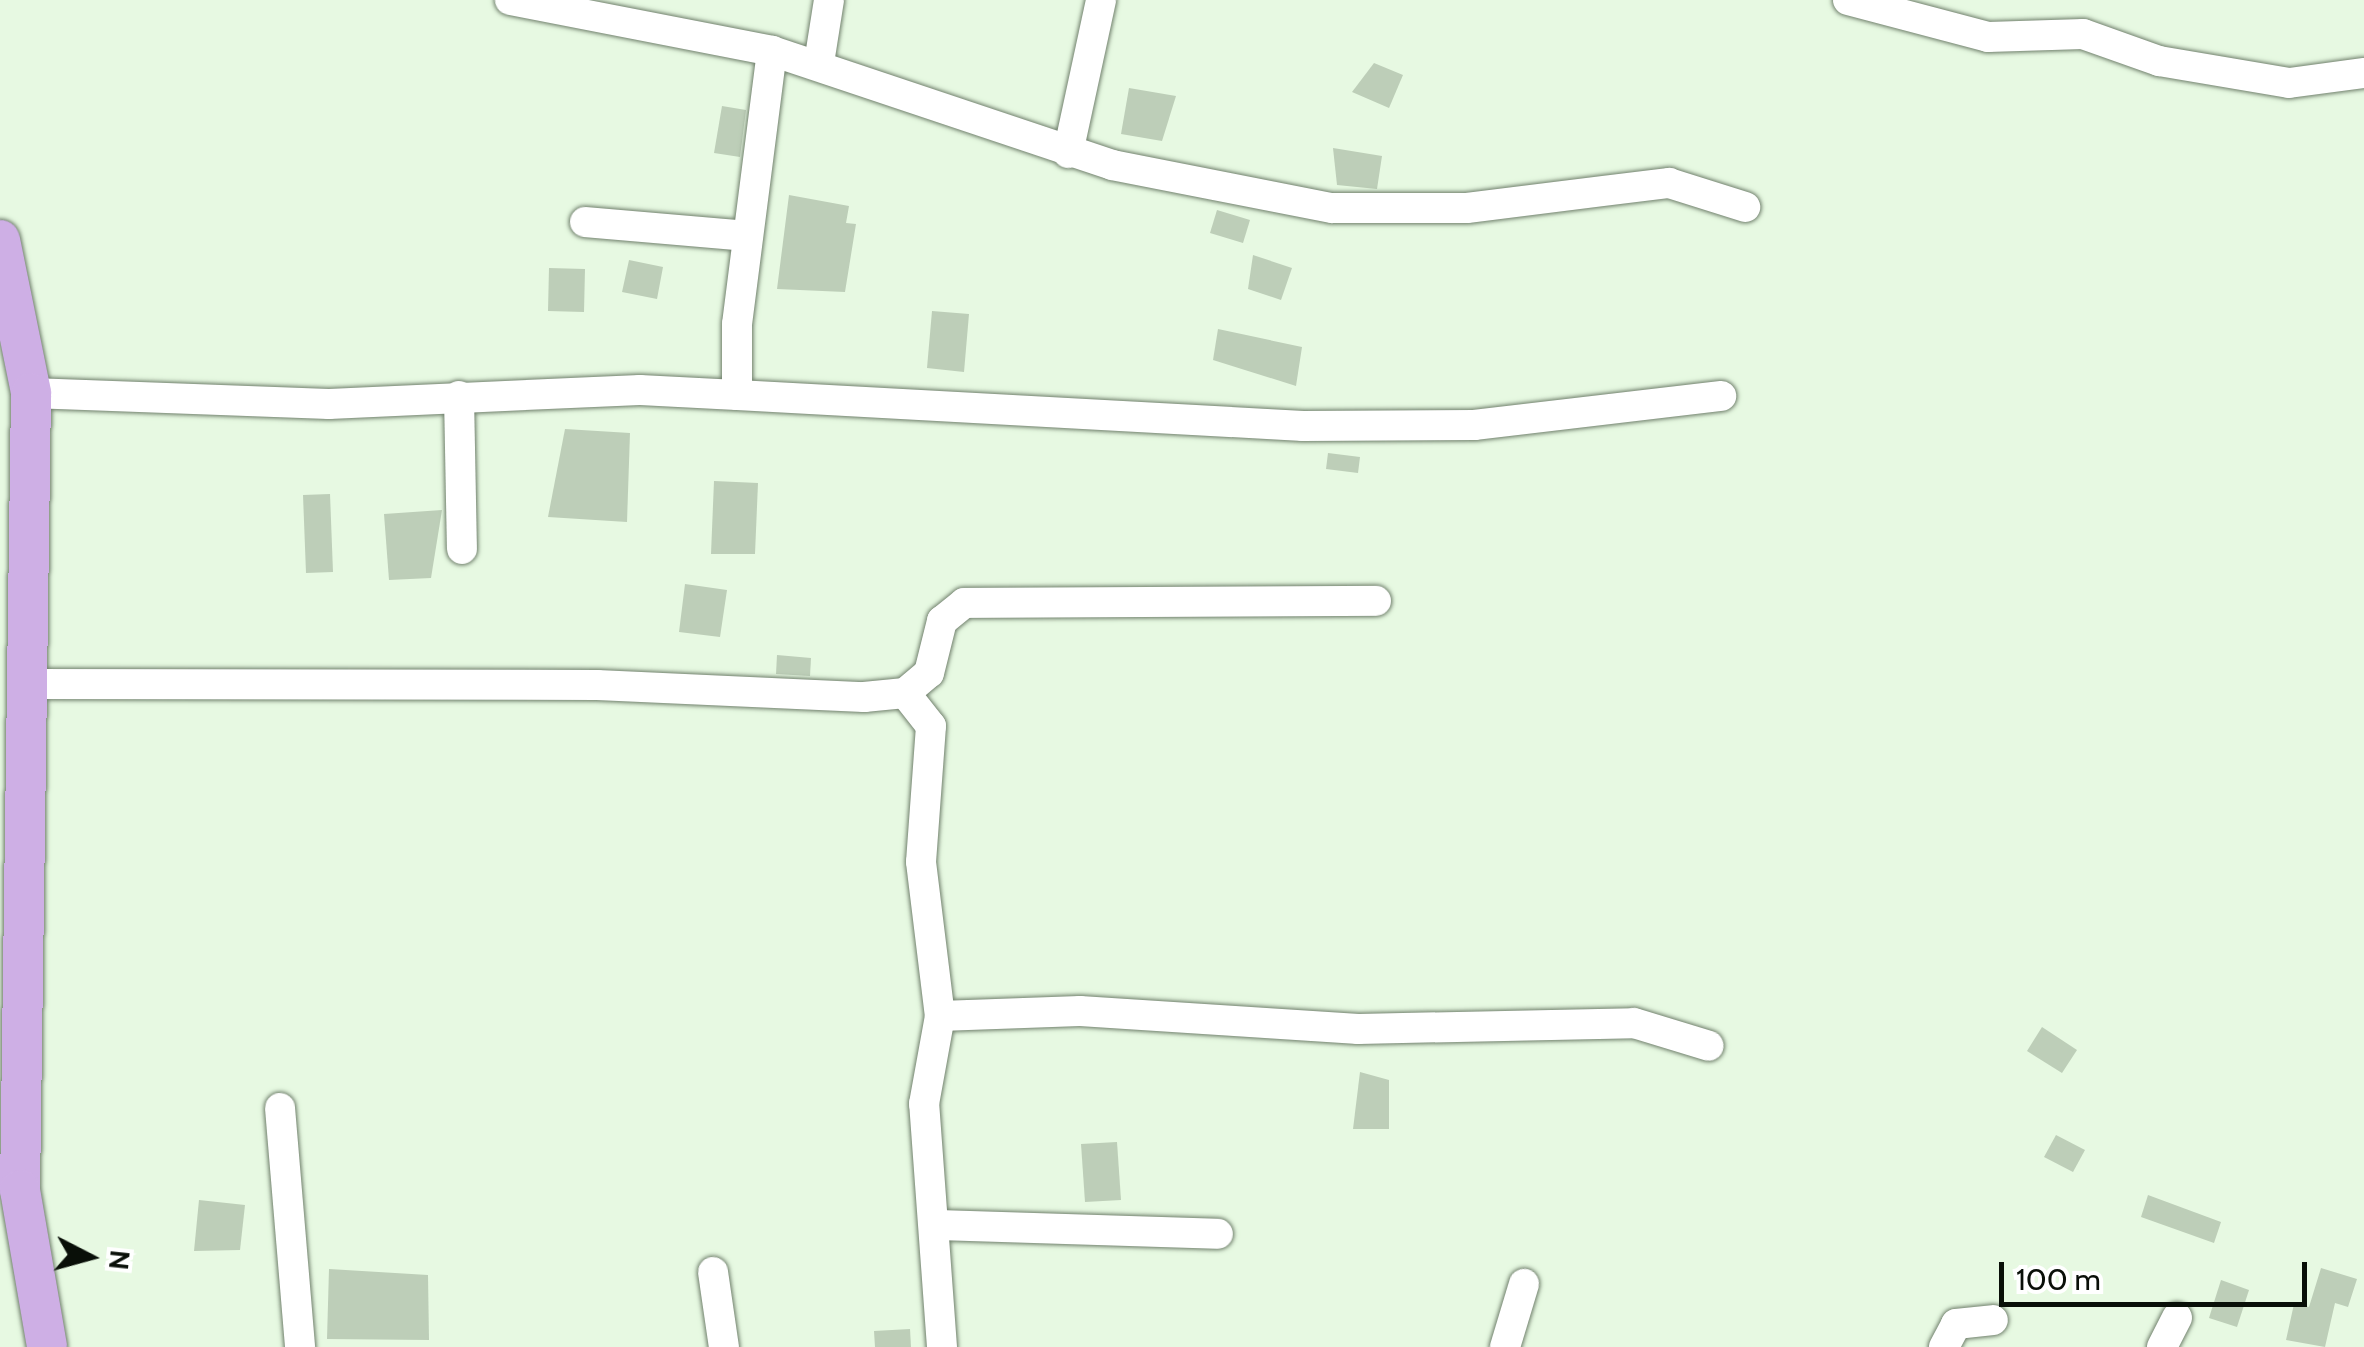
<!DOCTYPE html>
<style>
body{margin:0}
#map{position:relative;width:2364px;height:1347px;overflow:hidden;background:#e7f9e2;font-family:Cabin,sans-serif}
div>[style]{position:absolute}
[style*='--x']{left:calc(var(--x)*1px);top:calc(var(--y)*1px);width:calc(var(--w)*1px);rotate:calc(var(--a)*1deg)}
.building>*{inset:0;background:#bdceb8}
.roads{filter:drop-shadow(0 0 2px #71816d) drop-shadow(0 0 2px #71816d)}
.minor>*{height:30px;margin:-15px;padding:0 15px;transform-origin:15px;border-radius:15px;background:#fff}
.major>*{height:40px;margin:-20px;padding:0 20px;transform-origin:20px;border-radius:20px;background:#ceafe5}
span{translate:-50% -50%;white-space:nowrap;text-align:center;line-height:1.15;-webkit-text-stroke:9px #fff;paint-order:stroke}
.north{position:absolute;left:40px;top:1207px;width:100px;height:100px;-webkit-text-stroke:8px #fff;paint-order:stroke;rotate:96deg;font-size:28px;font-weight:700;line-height:40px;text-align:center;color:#090f08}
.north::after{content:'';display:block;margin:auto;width:35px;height:45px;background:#090f08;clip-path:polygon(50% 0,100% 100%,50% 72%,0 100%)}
.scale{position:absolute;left:1999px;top:1262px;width:308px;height:45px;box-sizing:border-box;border:5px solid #090f08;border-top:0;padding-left:12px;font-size:30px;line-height:35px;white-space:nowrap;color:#090f08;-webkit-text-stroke:8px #fff;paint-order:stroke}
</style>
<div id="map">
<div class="building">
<i style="clip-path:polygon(1374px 63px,1403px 75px,1389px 108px,1352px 92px)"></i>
<i style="clip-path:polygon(1129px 88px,1176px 96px,1162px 141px,1121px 134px)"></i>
<i style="clip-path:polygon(722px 106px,746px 110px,740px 157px,714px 153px)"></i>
<i style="clip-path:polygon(1333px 148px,1382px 156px,1377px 189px,1337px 185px)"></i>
<i style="clip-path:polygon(789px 195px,849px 206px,846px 223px,856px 224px,845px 292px,777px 289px)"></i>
<i style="clip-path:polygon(1217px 210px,1250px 220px,1243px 243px,1210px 233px)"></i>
<i style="clip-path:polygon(1253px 255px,1292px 268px,1281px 300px,1248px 289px)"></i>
<i style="clip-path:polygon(629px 260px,663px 267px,657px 299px,622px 292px)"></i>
<i style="clip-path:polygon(549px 268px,585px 269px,584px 312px,548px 311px)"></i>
<i style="clip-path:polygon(932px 311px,969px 314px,964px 372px,927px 368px)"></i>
<i style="clip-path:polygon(1218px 329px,1302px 347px,1296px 386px,1213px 360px)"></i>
<i style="clip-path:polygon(565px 429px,630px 433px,627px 522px,548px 517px)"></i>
<i style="clip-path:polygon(1328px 453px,1360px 457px,1358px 473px,1326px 469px)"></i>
<i style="clip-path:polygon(714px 481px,758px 483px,755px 554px,711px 554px)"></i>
<i style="clip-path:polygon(330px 494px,333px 572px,306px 573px,303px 495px)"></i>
<i style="clip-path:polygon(442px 510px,431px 578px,389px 580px,384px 514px)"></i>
<i style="clip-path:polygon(685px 584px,727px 590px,720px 637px,679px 632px)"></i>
<i style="clip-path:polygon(777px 655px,811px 658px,810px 676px,776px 674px)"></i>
<i style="clip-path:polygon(2042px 1027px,2077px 1050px,2062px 1073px,2027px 1051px)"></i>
<i style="clip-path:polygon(1360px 1072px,1389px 1080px,1389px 1129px,1353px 1129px)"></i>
<i style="clip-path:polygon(2056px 1135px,2085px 1150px,2073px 1172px,2044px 1157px)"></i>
<i style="clip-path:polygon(1117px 1142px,1121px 1200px,1085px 1202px,1081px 1144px)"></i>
<i style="clip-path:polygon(2148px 1195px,2221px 1222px,2214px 1243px,2141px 1217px)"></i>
<i style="clip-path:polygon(199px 1200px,245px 1205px,240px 1250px,194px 1251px)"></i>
<i style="clip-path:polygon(2321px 1268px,2357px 1279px,2348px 1307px,2335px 1303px,2325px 1347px,2286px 1340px,2294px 1304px,2309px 1307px)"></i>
<i style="clip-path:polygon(329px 1269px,428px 1275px,429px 1340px,327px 1339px)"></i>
<i style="clip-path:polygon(2221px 1280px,2249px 1290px,2237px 1327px,2209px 1318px)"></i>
<i style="clip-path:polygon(910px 1329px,911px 1347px,875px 1347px,874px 1331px)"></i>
</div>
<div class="roads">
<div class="minor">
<i style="--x:510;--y:0;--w:267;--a:11"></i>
<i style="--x:772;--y:51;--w:275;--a:97.3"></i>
<i style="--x:737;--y:324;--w:71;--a:90"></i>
<i style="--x:737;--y:395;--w:567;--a:3.13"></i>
<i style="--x:1303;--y:426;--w:171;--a:-0.3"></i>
<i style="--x:1474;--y:425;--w:249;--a:-6.7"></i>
<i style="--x:1848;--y:0;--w:145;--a:14.8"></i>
<i style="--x:1988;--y:37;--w:95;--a:-1.8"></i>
<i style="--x:2083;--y:34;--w:81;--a:19.6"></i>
<i style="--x:2159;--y:61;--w:132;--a:9.6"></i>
<i style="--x:2289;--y:83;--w:76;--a:-7.6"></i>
<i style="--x:772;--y:51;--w:359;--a:18.5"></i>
<i style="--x:1112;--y:165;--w:224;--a:11.1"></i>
<i style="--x:1332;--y:208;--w:135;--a:0"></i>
<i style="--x:1467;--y:208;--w:204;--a:-7.1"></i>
<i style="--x:1669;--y:183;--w:80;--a:17.5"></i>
<i style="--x:819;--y:63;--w:64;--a:-81"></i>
<i style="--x:1068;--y:153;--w:157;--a:-77.8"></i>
<i style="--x:585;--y:222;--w:163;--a:4.9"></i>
<i style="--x:31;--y:393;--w:298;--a:2.1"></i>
<i style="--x:329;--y:404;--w:311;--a:-2.6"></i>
<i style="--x:640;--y:390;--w:97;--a:3"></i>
<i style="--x:459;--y:396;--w:153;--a:88.9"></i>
<i style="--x:30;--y:684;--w:567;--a:0.1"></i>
<i style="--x:597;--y:685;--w:267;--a:2.6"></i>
<i style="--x:864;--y:697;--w:41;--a:-5.6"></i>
<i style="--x:905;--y:693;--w:31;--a:-40"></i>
<i style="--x:929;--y:673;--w:54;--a:-76"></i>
<i style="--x:942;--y:621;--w:28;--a:-39"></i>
<i style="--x:964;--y:603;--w:412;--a:-0.3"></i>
<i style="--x:905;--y:693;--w:42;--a:51.8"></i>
<i style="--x:931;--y:726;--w:136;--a:94.2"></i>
<i style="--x:921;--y:862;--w:155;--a:83"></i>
<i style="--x:280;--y:1108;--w:240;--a:85.2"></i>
<i style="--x:937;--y:1225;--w:281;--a:1.8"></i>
<i style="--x:713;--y:1272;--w:76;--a:81.7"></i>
<i style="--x:942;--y:1347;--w:244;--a:-94.2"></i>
<i style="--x:924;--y:1104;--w:89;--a:-79.7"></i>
<i style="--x:940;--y:1016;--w:140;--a:-2"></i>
<i style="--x:1080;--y:1011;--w:279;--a:3.7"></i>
<i style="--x:1358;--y:1029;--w:276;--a:-1.2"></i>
<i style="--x:1634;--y:1023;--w:78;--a:17"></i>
<i style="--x:1505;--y:1347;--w:66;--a:-73.2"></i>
<i style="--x:1944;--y:1347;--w:26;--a:-62"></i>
<i style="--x:1956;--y:1324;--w:37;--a:-6"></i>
<i style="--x:2162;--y:1347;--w:33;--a:-63"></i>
</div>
<div class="major">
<i style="--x:0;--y:240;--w:156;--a:78.5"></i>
<i style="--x:31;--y:393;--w:797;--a:90.79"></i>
<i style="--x:20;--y:1190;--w:159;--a:80.2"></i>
</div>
</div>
<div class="north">N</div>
<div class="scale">100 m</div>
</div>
